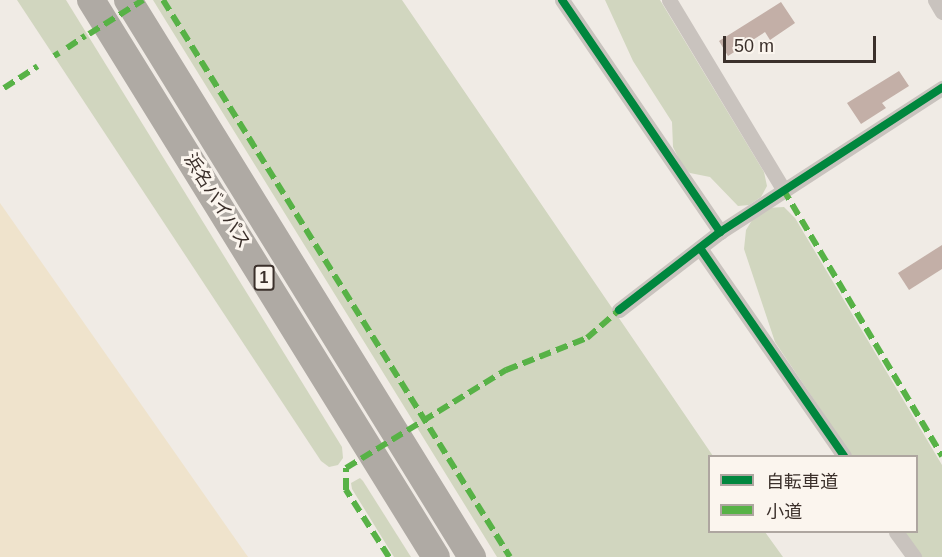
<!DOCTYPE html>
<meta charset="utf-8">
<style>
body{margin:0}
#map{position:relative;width:942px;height:557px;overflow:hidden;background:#f0ebe5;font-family:Arial,"Noto Sans JP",sans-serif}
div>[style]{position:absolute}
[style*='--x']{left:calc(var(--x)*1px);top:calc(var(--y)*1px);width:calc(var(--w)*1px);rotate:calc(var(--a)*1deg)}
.green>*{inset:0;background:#d1d6bf}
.sand>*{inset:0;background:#efe3cc}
.building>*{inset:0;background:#c3afa7}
.minor>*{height:15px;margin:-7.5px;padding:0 7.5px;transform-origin:7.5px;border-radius:7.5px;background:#c9c3be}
.motorway>*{height:28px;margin:-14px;padding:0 14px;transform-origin:14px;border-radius:14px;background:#afaaa4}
.quiet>*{height:6px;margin-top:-3px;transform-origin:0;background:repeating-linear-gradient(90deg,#57b246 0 12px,transparent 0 18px)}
.cycleway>*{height:8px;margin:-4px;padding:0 4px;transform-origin:4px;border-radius:4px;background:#00873e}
span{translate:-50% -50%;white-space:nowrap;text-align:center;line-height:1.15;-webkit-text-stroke:6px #fbf5ee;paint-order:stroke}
.shield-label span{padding:2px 4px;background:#fbf5ee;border:2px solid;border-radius:4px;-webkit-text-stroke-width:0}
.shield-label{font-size:16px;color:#3b302b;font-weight:700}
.street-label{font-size:18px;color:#3b302b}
.legend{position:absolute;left:708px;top:455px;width:210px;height:78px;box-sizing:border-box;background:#fbf5ee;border:2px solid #aea6a0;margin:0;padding:8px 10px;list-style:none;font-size:18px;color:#3b302b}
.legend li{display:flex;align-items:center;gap:12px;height:30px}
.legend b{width:30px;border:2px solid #aea6a0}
.scale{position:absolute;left:723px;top:36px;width:153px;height:27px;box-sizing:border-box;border:3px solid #3b302b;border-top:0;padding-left:8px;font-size:18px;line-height:21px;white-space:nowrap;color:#3b302b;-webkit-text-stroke:4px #fbf5ee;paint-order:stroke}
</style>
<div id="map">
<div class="green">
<i style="clip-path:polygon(17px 0,66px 0,342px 447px,343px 458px,338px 465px,329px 467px,321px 461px)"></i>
<i style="clip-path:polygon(153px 0,402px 0,713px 456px,710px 456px,710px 532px,765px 532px,783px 557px,497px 557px)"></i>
<i style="clip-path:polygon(605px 0,660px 0,764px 172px,767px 186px,761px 197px,749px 205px,738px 206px,710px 177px,690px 173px,683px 167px,673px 147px,672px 122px,633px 61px)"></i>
<i style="clip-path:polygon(784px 207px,795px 218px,942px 465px,942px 557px,921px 557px,904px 532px,916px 532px,916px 456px,852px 456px,775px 342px,744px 249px,746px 230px,754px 217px,767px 208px)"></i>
<i style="clip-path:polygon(360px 478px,363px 481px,411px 557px,394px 557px,352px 489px,351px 483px)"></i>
</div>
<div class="sand">
<i style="clip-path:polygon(0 203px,248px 557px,0 557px)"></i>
</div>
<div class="building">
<i style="clip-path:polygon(781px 2px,795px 23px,770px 40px,765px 32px,728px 56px,719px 41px)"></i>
<i style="clip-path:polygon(899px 71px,909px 86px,882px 103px,886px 108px,861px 124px,847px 103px)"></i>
<i style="clip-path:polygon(942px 245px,942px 269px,909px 290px,898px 273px)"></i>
</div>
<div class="minor">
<i style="--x:562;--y:0;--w:281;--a:55.7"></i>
<i style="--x:669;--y:0;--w:221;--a:58.9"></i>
<i style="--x:935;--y:0;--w:14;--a:60"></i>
<i style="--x:700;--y:248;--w:253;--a:55.3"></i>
<i style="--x:619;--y:310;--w:128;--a:-37.7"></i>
<i style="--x:720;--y:232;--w:265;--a:-33"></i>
<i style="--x:896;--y:532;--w:31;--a:54"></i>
</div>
<div class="motorway">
<i style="--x:91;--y:0;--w:655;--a:58.23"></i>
<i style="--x:128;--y:0;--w:655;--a:58.3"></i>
</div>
<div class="quiet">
<i style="--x:163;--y:0;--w:656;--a:58.08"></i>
<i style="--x:89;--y:34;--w:64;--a:-32.2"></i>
<i style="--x:67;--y:48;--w:22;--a:-34"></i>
<i style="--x:54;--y:56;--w:6;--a:-31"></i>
<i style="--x:4;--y:88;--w:40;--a:-32.9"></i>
<i style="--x:783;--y:189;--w:311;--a:59.2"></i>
<i style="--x:389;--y:557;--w:80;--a:-122.7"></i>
<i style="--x:346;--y:490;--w:22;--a:-90"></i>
<i style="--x:346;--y:468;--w:188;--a:-31.5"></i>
<i style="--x:506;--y:370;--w:87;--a:-21.6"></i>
<i style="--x:587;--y:338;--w:43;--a:-41.2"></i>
</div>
<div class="cycleway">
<i style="--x:562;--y:0;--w:281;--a:55.7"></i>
<i style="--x:700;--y:248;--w:253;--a:55.3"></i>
<i style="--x:619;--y:310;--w:128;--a:-37.7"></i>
<i style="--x:720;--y:232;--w:265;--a:-33"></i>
</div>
<div class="shield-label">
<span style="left:264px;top:278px">1</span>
</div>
<div class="street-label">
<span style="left:217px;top:201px;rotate:58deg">浜名バイパス</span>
</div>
<ul class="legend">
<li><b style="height:8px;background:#00873e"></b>自転車道</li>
<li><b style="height:8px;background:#57b246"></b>小道</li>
</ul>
<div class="scale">50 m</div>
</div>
